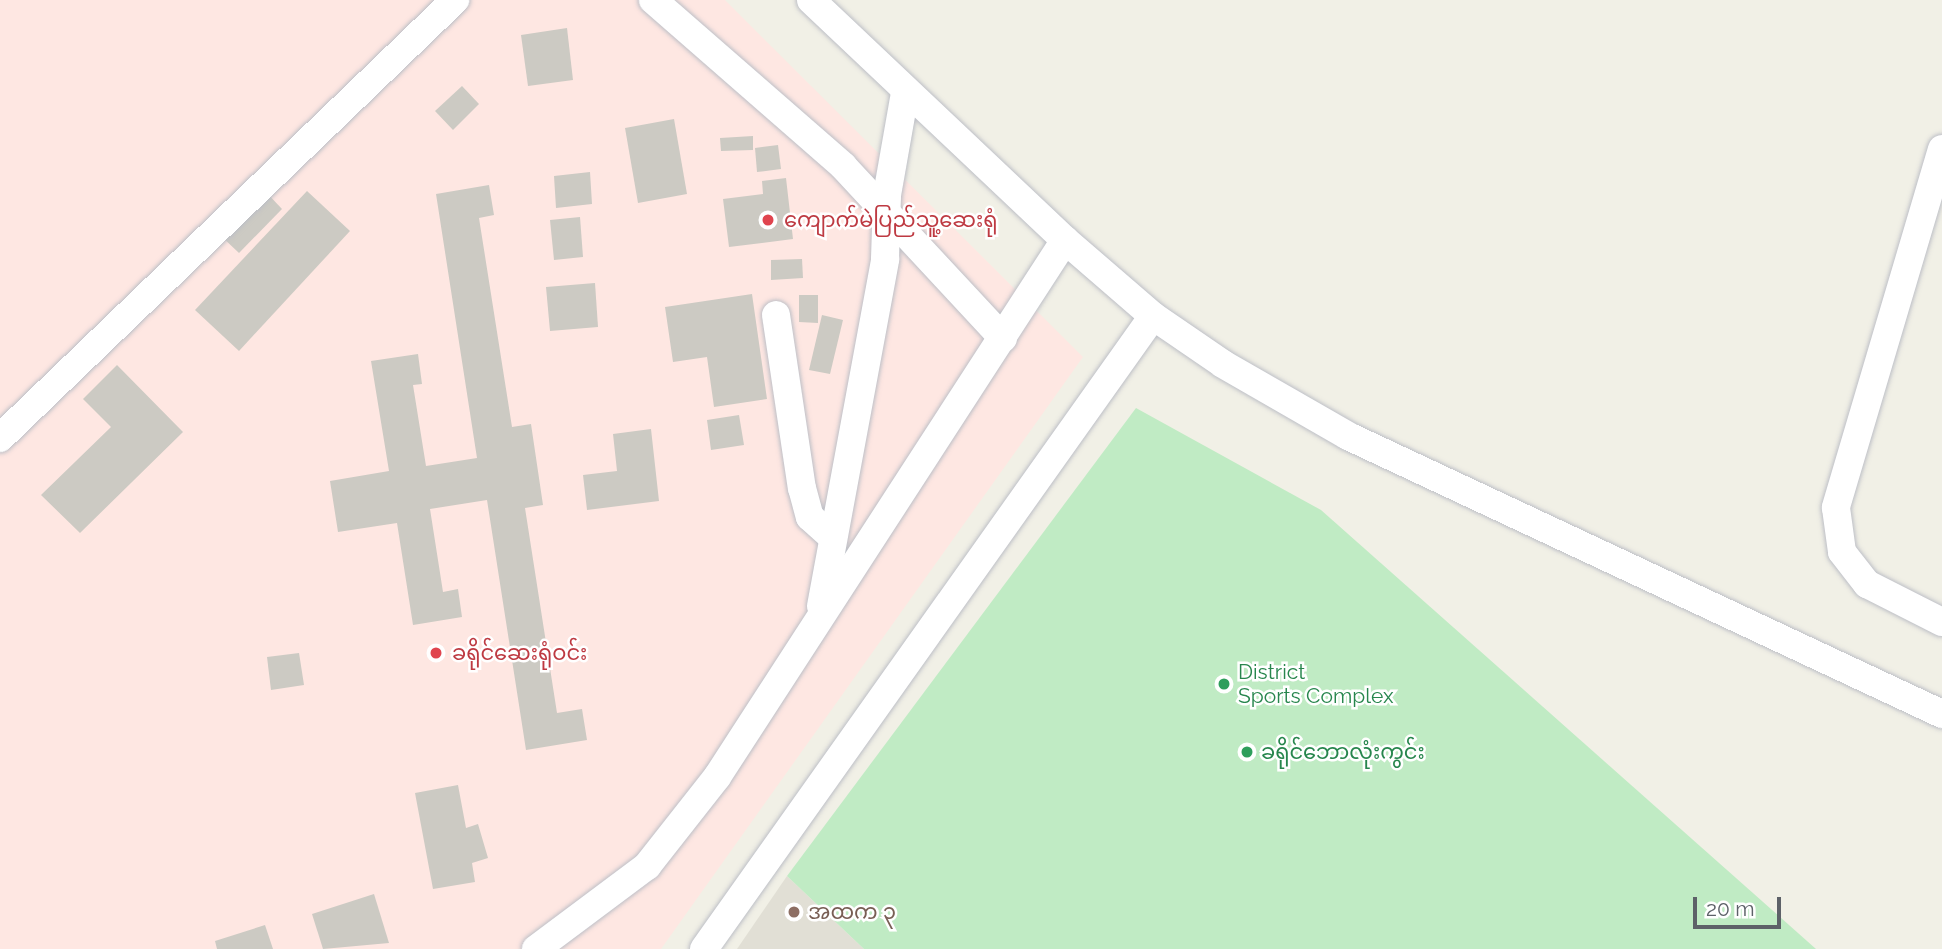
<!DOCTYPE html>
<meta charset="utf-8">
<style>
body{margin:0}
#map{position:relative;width:1942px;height:949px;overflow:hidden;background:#f1f0e6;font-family:Raleway,"Noto Sans Myanmar",sans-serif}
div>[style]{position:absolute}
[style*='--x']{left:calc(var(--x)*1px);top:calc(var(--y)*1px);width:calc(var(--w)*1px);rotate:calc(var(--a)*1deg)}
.education>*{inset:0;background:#e1dfd5}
.medical>*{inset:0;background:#fee7e2}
.green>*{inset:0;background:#c0ebc4}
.building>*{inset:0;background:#cccac3}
.roads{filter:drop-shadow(0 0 2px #bdbfc6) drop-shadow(0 0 2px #bdbfc6)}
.minor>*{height:28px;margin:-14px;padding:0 14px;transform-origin:14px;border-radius:14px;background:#fff}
.dots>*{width:19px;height:19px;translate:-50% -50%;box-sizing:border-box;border:4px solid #fff;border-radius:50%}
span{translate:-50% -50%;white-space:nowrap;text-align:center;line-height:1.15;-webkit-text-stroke:5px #fff;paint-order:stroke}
.health-label{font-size:21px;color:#be3a42}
.left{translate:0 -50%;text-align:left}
.leisure-label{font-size:21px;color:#27864d}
.education-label{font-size:21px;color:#785e54}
.scale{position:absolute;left:1693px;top:897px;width:88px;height:32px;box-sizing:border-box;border:4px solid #5d6168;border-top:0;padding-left:9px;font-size:21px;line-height:24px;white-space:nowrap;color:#5d6168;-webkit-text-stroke:5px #fff;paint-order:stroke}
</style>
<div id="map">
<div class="education">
<i style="clip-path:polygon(787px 876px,864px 949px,737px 949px)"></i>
</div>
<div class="medical">
<i style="clip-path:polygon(0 0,725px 0,1083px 357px,661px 949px,0 949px)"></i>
</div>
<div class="green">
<i style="clip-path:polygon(1136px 408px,1321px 510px,1816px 949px,864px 949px,787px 876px)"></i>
</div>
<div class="building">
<i style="clip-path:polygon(567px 28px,573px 80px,528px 86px,521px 35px)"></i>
<i style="clip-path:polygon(462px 86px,479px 104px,453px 130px,435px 111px)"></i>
<i style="clip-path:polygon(674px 119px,687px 194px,638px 203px,625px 128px)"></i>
<i style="clip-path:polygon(753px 136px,753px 150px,721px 151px,720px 138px)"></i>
<i style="clip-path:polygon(778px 145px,781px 169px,757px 172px,755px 148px)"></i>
<i style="clip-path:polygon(590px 172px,592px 204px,556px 208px,554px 176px)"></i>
<i style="clip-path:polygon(786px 178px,793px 239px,729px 247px,723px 199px,763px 194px,762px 181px)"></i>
<i style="clip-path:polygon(489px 185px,494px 215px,479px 218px,512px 427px,531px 424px,543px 505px,525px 508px,557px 713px,582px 709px,587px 740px,526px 750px,487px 500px,430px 509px,443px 592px,458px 589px,462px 617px,413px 625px,397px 523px,338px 532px,330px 481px,389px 471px,371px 361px,418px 354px,422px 384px,413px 385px,426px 466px,477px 458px,436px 194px)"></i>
<i style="clip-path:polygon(265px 191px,282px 209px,239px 253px,221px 236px)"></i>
<i style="clip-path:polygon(307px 191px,350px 231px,239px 351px,195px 310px)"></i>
<i style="clip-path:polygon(580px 217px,583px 257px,554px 260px,550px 220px)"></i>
<i style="clip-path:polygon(802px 259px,803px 278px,771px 280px,771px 260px)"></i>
<i style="clip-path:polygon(595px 283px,598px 327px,550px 331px,546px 287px)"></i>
<i style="clip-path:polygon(752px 294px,767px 399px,714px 407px,707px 357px,673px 362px,665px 307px)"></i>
<i style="clip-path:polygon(799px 295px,818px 295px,818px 323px,799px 322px)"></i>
<i style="clip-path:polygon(822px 315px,843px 320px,830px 374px,809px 370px)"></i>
<i style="clip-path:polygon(117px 365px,183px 432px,80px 533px,41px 495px,111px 427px,83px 399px)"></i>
<i style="clip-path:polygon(739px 415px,744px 445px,711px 450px,707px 420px)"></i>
<i style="clip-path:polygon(651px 429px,659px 501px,587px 510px,583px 475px,617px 471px,613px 434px)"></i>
<i style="clip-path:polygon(299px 653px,304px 685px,271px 690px,267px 657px)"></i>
<i style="clip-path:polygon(458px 785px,466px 828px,478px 824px,488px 858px,472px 863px,475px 882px,433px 889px,415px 793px)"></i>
<i style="clip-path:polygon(374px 894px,389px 943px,323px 949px,312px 914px)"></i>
<i style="clip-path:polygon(265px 925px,273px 949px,217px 949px,215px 941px)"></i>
</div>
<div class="roads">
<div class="minor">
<i style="--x:653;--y:0;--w:252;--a:41.1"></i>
<i style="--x:843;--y:166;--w:235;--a:47.1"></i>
<i style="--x:811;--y:0;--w:349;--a:43.4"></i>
<i style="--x:1065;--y:240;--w:116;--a:40.8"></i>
<i style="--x:1153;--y:316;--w:85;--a:34.4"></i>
<i style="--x:1223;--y:364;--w:144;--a:29.9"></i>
<i style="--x:1348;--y:436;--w:656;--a:25.08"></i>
<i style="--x:1942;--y:149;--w:374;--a:106.5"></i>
<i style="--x:1836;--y:508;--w:44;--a:82.2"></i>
<i style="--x:1842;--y:552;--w:41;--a:52"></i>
<i style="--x:1867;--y:584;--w:84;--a:26.9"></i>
<i style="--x:776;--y:315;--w:175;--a:81.5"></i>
<i style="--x:802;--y:488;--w:30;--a:75"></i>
<i style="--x:810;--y:517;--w:30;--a:42"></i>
<i style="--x:0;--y:438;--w:632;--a:-43.91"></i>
<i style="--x:821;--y:606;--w:353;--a:-79.5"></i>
<i style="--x:885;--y:259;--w:64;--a:-88.2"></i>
<i style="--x:887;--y:195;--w:104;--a:-80"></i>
<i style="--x:536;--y:949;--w:139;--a:-36.8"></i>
<i style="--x:647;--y:866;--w:113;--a:-51.8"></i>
<i style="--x:717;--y:777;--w:640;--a:-57.05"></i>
<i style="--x:704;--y:949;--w:776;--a:-54.65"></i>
</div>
</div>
<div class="dots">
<i style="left:768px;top:220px;background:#e0444e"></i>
<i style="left:436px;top:653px;background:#e0444e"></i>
<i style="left:1224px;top:684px;background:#2e9e5b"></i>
<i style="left:1247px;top:752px;background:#2e9e5b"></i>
<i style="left:794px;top:912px;background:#8d6e63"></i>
</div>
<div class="health-label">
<span class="left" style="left:784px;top:220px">ကျောက်မဲပြည်သူ့ဆေးရုံ</span>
<span class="left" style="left:452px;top:653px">ခရိုင်ဆေးရုံဝင်း</span>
</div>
<div class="leisure-label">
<span class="left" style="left:1238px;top:684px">District<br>Sports Complex</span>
<span class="left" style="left:1261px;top:752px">ခရိုင်ဘောလုံးကွင်း</span>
</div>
<div class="education-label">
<span class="left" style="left:808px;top:912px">အထက ၃</span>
</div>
<div class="scale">20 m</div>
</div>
